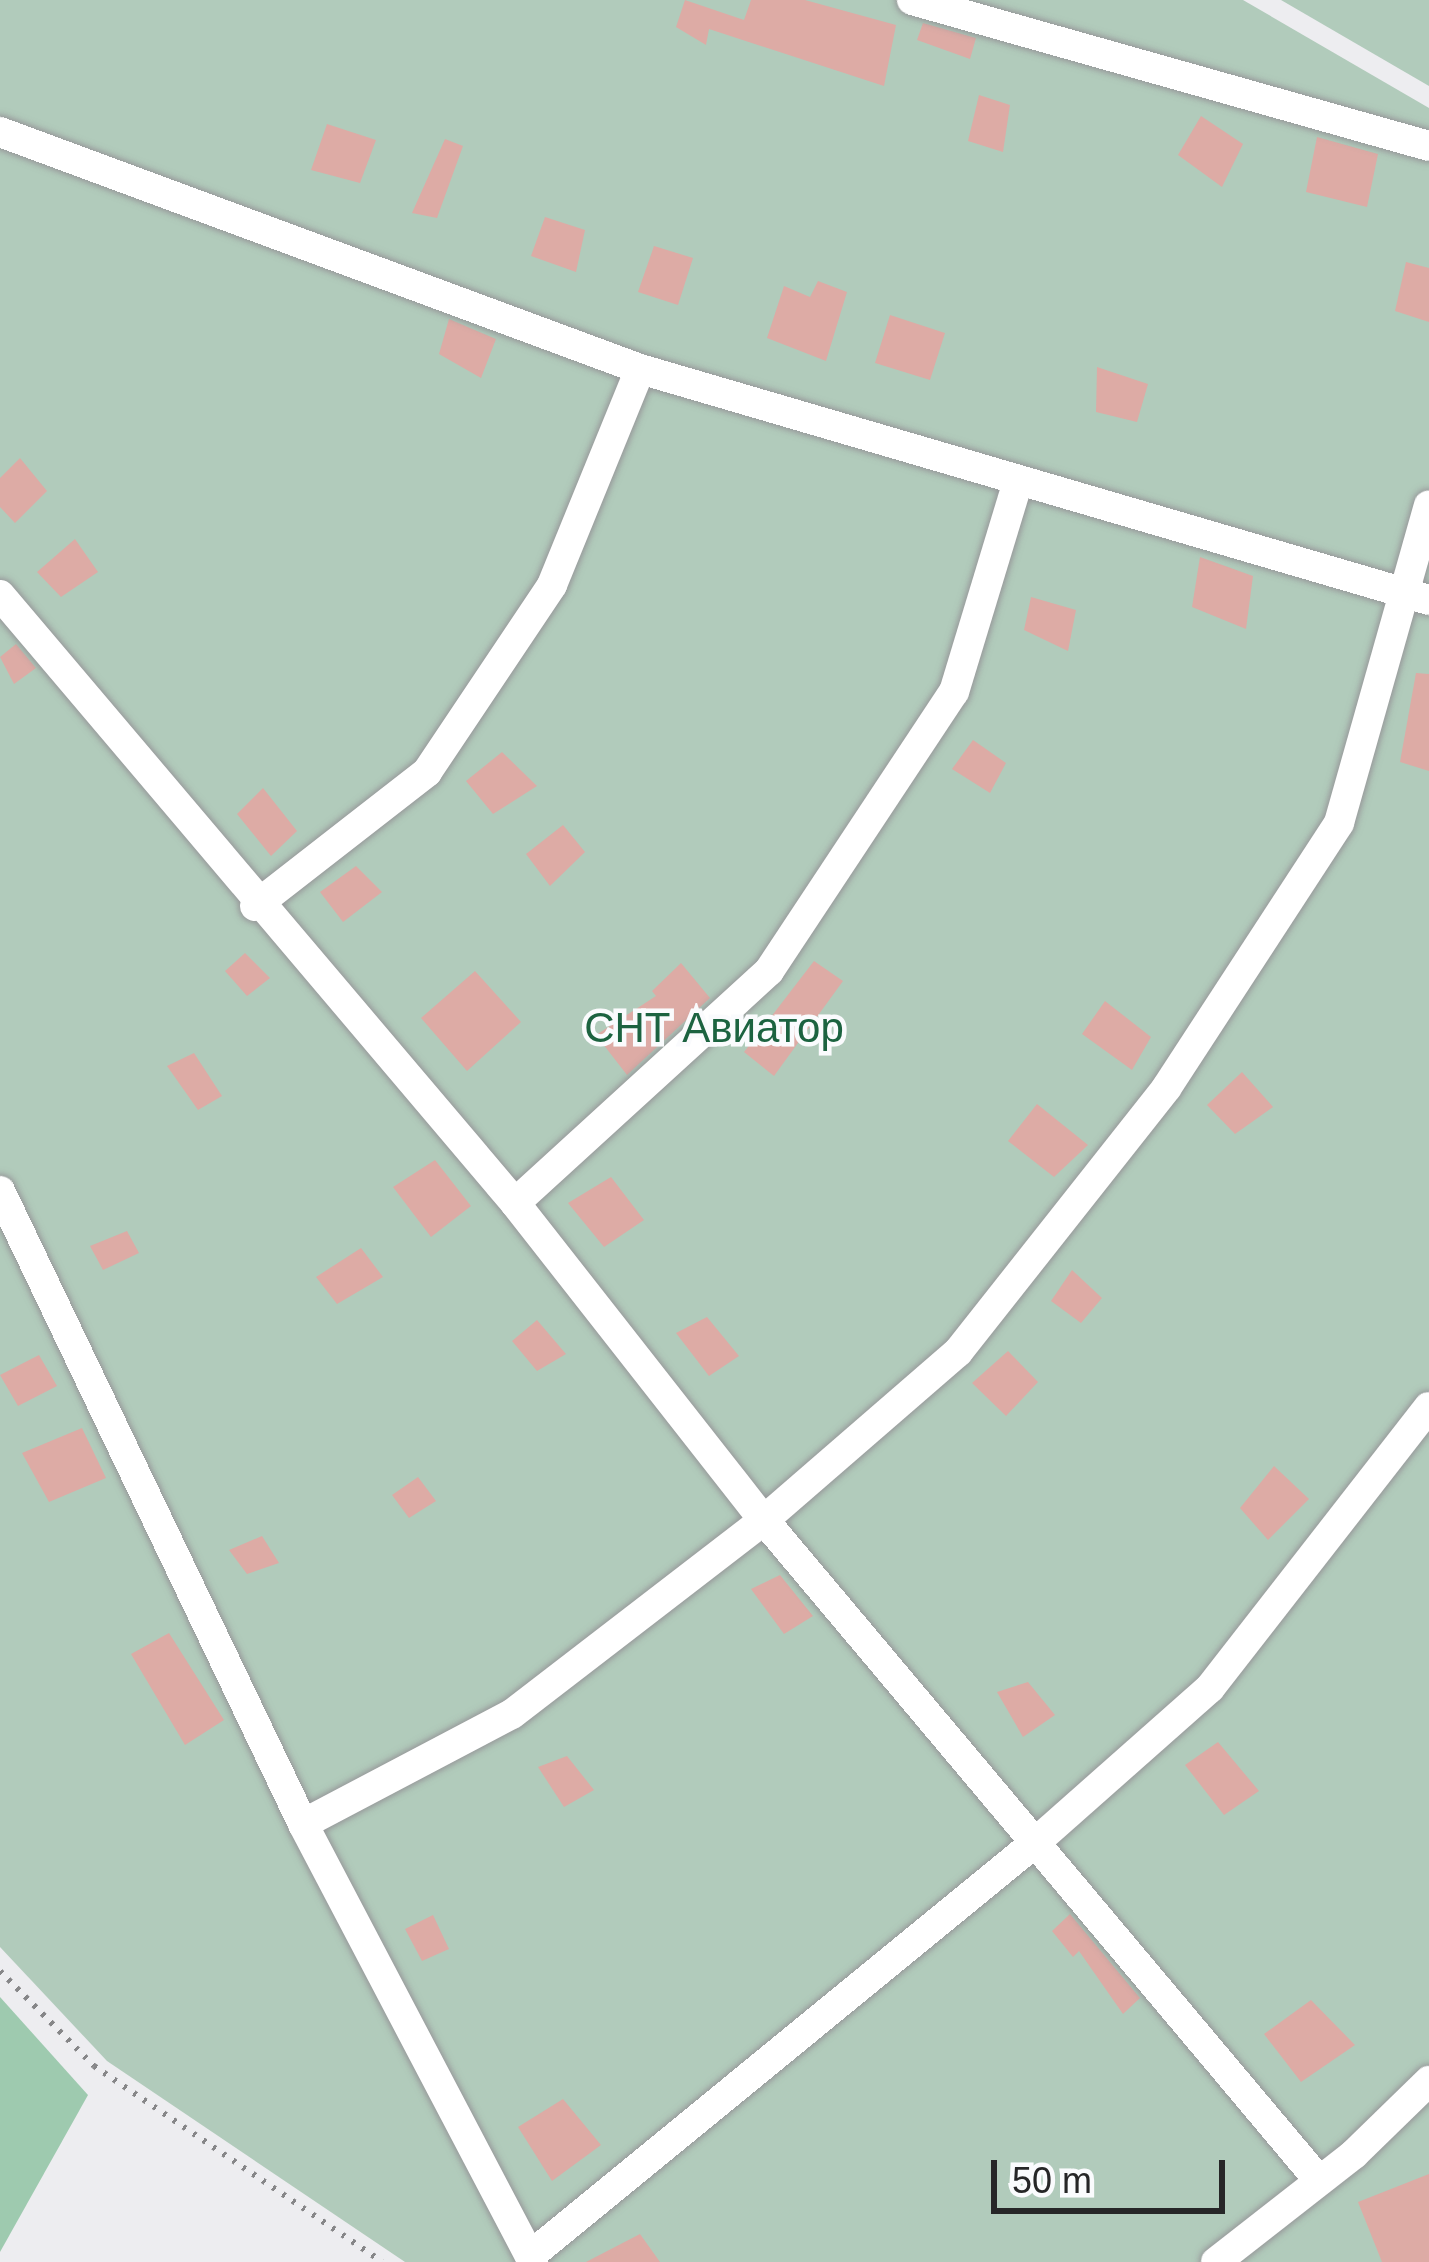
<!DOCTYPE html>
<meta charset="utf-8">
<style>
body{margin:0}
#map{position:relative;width:1429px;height:2262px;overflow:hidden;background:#ededf0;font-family:Helvetica,sans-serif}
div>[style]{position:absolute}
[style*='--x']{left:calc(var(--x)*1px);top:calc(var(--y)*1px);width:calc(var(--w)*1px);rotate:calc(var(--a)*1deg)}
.green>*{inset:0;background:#b1cbbb}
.forest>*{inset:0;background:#9ecaaf}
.building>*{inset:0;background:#ddaba5}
.path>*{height:6px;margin-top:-3px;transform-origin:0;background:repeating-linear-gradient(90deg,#868688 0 3px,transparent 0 12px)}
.roads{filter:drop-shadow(0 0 3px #97989a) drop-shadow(0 0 3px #97989a)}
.street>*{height:30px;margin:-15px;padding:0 15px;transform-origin:15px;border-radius:15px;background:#fff}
span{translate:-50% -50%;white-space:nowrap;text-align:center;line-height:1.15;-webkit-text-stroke:9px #fafbfd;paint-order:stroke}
.park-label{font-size:42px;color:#1c6340}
.scale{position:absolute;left:991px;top:2160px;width:234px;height:54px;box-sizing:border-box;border:6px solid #262627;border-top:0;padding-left:15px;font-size:36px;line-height:42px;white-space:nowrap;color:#262627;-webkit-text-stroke:9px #fafbfd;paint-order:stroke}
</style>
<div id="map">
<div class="green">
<i style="clip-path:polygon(0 0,1243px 0,1429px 108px,1429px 2262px,405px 2262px,107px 2061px,0 1947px)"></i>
<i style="clip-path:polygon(1281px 0,1429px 0,1429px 86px)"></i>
</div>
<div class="forest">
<i style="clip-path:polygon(0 1997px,88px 2095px,0 2252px)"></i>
</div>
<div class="building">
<i style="clip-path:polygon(685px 0,744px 20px,751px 0,805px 0,896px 25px,884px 86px,709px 29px,706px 45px,676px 27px)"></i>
<i style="clip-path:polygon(923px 23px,976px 38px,970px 59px,917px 40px)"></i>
<i style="clip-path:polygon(979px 95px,1010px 105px,1003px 152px,968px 141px)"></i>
<i style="clip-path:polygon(1201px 116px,1243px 144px,1222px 187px,1178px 155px)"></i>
<i style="clip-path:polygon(327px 124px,376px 140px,360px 183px,311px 170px)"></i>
<i style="clip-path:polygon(1317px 137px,1378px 154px,1367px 207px,1306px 192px)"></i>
<i style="clip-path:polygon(445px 139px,463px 146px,437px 218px,412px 213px)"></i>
<i style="clip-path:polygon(545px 217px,585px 230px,576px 272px,531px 256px)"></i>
<i style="clip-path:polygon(654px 246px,693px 258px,678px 305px,638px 292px)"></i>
<i style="clip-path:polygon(1406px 262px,1429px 268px,1429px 322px,1395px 311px)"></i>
<i style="clip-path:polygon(818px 281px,847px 292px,826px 361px,767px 338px,784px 286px,810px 297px)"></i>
<i style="clip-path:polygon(890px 315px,945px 333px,930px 380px,875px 363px)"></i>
<i style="clip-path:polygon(449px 319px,496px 339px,481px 378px,439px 354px)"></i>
<i style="clip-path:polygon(1097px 367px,1148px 384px,1137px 422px,1096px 412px)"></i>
<i style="clip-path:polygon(20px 458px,47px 491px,15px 523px,0 507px,0 478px)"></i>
<i style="clip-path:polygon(75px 539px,98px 572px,61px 597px,37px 572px)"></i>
<i style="clip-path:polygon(1200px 557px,1253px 576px,1246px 629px,1192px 607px)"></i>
<i style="clip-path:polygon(1031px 597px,1076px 610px,1068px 651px,1024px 630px)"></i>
<i style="clip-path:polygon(16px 644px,36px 668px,14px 684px,0 657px)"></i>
<i style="clip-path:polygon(1416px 673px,1429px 674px,1429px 771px,1400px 762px)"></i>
<i style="clip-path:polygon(973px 740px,1006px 763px,990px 793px,952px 769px)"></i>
<i style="clip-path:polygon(502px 752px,537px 786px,493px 814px,466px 781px)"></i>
<i style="clip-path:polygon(263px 788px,297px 831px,271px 856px,237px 814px)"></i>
<i style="clip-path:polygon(563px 825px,585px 852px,550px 886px,526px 854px)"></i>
<i style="clip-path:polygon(356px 866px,382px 892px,343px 922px,320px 892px)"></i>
<i style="clip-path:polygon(245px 953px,270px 978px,247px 996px,225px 971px)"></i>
<i style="clip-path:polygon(814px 961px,843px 981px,774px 1076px,744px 1052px)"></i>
<i style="clip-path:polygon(681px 963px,710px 998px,627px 1075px,596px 1035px,656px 996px,652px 991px)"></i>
<i style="clip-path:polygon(475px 971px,521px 1022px,467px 1071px,421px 1018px)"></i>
<i style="clip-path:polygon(1105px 1001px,1151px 1037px,1132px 1070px,1082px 1034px)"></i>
<i style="clip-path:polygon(194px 1053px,222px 1096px,198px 1110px,167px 1066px)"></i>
<i style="clip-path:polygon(1242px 1072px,1273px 1107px,1235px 1134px,1207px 1105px)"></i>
<i style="clip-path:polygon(1037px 1104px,1088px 1145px,1054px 1177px,1008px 1141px)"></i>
<i style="clip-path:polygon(435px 1160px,471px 1206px,431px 1237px,393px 1187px)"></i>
<i style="clip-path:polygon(611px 1177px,644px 1220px,604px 1247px,568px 1203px)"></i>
<i style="clip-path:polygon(127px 1231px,139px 1253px,103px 1270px,90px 1246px)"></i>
<i style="clip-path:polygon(361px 1248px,383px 1277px,337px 1304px,316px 1277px)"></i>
<i style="clip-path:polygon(1072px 1270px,1102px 1298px,1081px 1323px,1051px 1301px)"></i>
<i style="clip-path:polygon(707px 1317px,739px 1356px,709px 1376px,676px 1333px)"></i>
<i style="clip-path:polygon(537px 1320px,566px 1354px,537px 1371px,512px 1341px)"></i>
<i style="clip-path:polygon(1008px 1351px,1038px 1382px,1006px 1416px,972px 1383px)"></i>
<i style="clip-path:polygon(39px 1355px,57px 1386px,18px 1406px,0 1375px)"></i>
<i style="clip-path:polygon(82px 1428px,106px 1478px,49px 1502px,22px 1453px)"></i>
<i style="clip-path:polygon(1274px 1466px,1309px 1499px,1268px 1540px,1240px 1508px)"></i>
<i style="clip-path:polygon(418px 1477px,436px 1501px,409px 1518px,392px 1495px)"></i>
<i style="clip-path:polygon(262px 1536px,279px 1563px,247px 1574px,229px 1550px)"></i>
<i style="clip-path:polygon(780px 1575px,813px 1616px,784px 1634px,751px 1589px)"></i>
<i style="clip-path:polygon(169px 1633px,224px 1720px,185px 1745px,131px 1654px)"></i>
<i style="clip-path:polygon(1028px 1682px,1055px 1715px,1023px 1737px,997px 1692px)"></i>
<i style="clip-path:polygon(1218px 1742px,1259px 1791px,1224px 1815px,1185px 1765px)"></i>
<i style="clip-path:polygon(567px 1756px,594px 1790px,564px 1807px,538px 1767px)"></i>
<i style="clip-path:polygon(1070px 1914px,1140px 1998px,1123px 2014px,1079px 1951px,1073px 1957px,1052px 1931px)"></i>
<i style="clip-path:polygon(433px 1915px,449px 1949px,422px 1961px,405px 1929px)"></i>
<i style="clip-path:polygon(1311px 2000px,1355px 2045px,1301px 2082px,1264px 2034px)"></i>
<i style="clip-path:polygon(563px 2099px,601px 2145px,552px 2181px,518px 2127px)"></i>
<i style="clip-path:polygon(1429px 2174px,1429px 2262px,1382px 2262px,1358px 2202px)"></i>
<i style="clip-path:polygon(640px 2234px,660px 2262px,586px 2262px)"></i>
</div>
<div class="path">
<i style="--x:0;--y:1971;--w:134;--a:45.3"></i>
<i style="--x:94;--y:2066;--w:348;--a:34.2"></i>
</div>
<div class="roads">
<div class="street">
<i style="--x:912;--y:0;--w:537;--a:15.77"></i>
<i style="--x:0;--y:132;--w:682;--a:20.32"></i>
<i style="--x:640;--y:369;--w:822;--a:16.32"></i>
<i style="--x:0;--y:595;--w:797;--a:49.73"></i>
<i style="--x:515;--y:1203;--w:403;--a:51.9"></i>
<i style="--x:764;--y:1520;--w:860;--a:49.96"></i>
<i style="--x:255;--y:906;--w:218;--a:-37.9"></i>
<i style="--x:427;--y:772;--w:225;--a:-56.2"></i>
<i style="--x:552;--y:585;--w:233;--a:-67.8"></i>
<i style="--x:0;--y:1191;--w:702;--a:64.42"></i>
<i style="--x:303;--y:1824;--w:495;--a:62.3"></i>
<i style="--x:515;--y:1203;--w:344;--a:-42.4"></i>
<i style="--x:769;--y:971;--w:335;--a:-56.5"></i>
<i style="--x:954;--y:692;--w:216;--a:-73.1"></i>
<i style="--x:303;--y:1824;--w:236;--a:-27.8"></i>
<i style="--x:512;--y:1714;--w:318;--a:-37.6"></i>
<i style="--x:764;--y:1520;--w:257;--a:-40.9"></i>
<i style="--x:958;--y:1352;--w:337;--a:-51.7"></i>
<i style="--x:1167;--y:1087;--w:315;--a:-56.9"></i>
<i style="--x:1339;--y:823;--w:330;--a:-74.2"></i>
<i style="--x:530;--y:2256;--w:655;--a:-39.3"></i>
<i style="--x:1037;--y:1841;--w:231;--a:-41.5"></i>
<i style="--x:1210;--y:1688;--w:356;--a:-52.1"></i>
<i style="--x:1216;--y:2262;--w:175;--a:-38"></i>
<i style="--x:1354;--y:2154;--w:105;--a:-44.2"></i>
</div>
</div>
<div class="park-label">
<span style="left:714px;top:1028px">СНТ Авиатор</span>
</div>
<div class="scale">50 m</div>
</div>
